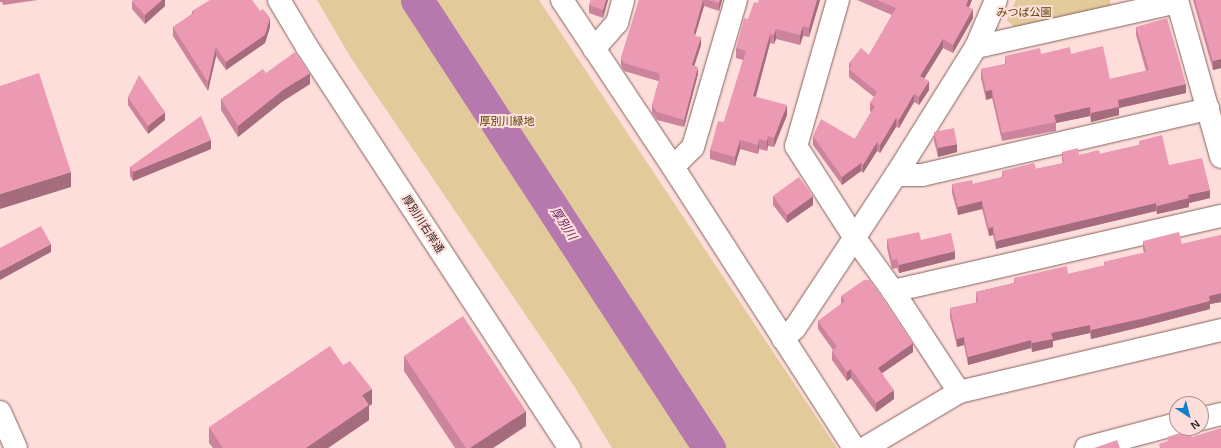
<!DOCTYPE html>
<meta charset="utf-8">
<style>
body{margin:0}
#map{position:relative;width:1221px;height:448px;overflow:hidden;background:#fededa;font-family:Arial,"Noto Sans JP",sans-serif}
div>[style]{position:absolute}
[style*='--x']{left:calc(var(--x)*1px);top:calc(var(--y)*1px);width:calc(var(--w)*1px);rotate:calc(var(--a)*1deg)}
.green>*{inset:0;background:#e3ca9b}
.river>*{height:33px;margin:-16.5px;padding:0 16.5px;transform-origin:16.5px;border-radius:16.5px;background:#b579ae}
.roads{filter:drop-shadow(0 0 1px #83625d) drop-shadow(0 0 1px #83625d)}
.minor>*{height:22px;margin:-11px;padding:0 11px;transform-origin:11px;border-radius:11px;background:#fff}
.wall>*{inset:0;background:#cb849b}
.shaded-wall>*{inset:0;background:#a56c7e}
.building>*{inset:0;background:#ec9ab4}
span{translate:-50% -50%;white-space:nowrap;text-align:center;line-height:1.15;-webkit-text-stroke:4px #fededa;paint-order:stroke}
.park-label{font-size:11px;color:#5a4202}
.street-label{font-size:11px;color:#2d1f1d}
.water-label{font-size:12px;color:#631b5e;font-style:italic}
.north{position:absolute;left:1169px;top:396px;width:40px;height:40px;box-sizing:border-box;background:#fededa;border:1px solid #aa928e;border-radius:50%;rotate:144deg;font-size:11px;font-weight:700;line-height:16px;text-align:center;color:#2d1f1d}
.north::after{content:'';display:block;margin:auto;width:14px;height:18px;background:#1280ca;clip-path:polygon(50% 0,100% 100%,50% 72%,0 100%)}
</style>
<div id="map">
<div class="green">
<i style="clip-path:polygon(317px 0,539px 0,837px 448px,612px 448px,574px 386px,351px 58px)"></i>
<i style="clip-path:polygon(1016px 0,1110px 0,1111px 6px,1108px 9px,1014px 27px,1007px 20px)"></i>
</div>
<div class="river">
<i style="--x:417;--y:0;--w:535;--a:56.9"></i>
</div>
<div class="roads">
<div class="minor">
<i style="--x:279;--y:0;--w:55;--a:59.2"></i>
<i style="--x:307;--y:47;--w:479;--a:56.8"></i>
<i style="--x:562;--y:0;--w:201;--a:56.4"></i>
<i style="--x:673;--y:167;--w:334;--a:57.2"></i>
<i style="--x:838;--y:0;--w:152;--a:106"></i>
<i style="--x:796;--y:146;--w:112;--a:57.4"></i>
<i style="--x:856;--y:240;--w:63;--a:54"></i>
<i style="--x:893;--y:291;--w:121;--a:56.8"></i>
<i style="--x:1177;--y:0;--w:163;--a:74.3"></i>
<i style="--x:976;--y:47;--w:206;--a:-12.6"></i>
<i style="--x:594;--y:49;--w:35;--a:-49"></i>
<i style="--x:617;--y:23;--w:24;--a:-75"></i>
<i style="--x:673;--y:167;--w:28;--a:-45"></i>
<i style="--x:693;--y:147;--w:153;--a:-73.7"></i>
<i style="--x:896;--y:175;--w:26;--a:0"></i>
<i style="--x:922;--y:175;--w:294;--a:-13"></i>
<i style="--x:893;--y:291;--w:336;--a:-12.9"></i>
<i style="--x:783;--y:339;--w:16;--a:-43"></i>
<i style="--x:795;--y:328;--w:183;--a:-56.6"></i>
<i style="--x:896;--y:175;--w:151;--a:-58"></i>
<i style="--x:976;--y:47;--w:51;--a:-66.9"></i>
<i style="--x:0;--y:412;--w:39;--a:66"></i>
<i style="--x:1201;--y:419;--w:21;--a:-14"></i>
<i style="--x:865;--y:448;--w:109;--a:-30.8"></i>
<i style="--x:959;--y:392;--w:269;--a:-13.3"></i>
<i style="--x:1086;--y:448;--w:94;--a:-14.8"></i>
</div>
</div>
<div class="wall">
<i style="clip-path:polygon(0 0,38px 0,3px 5px,2px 2px,0 2px)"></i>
<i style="clip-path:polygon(165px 0,165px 6px,145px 24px,132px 9px,132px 1px)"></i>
<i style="clip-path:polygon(591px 0,608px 0,603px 18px,589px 13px,589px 5px)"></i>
<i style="clip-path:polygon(639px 0,722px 0,719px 11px,704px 6px,695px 36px,701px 45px,694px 66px,698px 74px,684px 127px,657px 120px,652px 113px,652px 105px,659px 81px,658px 81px,624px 71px,621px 66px,621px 58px)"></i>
<i style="clip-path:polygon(759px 0,820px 0,809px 37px,803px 36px,800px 45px,776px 39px,774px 44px,770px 43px,756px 97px,787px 115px,774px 147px,768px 146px,767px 151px,759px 149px,758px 154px,740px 149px,735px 166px,710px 159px,710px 150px,724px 122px,743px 60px,736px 58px,736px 48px,748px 19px,758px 3px)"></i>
<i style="clip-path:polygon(857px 0,972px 0,969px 7px,973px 18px,953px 53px,943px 48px,924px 79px,929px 90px,919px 105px,914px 102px,899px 128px,896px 127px,880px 153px,877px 151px,863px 173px,861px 171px,842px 185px,813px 145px,813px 136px,855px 139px,871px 112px,870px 111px,870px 103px,874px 97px,849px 77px,849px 63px,869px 55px,892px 15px)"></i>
<i style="clip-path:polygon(1193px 0,1221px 0,1221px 68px,1213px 70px)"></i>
<i style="clip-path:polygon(192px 11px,270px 27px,265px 43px,226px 70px,216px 56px,208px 91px,173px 36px,173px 27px,192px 14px)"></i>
<i style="clip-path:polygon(1136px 27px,1186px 93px,1119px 108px,1119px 115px,1091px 122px,1090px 116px,1056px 123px,1056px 131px,1002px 141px,992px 98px,986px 100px,981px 78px,981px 69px,1005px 64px,1005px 56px,1041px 54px,1071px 54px,1110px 79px,1146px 71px,1136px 35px)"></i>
<i style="clip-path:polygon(266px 73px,310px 84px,283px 101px,238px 137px,221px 110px,221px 99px)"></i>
<i style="clip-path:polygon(128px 97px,165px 120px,148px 134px,128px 105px)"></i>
<i style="clip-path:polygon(934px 132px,957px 152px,938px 157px,934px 141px)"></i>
<i style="clip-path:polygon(1139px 141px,1210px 198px,1189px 203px,1189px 207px,1157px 214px,1156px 211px,996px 249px,993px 235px,989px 236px,982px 209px,958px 215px,952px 193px,952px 184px,973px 184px,1002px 177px,1002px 171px,1036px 169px,1063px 163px,1062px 160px,1062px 152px,1079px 155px,1100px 154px,1139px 145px)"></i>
<i style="clip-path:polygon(211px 149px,133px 181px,130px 176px,130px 167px)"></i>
<i style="clip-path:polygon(773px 196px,813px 205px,787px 223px,773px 205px)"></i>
<i style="clip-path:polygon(1221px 235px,1221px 302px,1210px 304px,1210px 309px,1145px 326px,1091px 339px,1090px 333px,1053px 341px,1053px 347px,1032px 352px,1031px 348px,968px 365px,964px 345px,957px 347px,950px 317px,950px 308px,976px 303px,976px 292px,1014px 283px,1014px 278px,1068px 274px,1104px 266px,1104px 262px,1144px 253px,1143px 249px,1143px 241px,1182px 244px)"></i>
<i style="clip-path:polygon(887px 239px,921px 240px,955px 259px,899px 273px,897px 268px,892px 269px,887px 248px)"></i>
<i style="clip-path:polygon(841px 296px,913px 352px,882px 373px,894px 399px,876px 412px,851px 378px,847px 381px,832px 360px,832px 351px,833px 350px,818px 329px,818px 321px,841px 304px)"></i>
<i style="clip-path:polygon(404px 356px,526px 426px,493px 448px,455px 448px,404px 371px)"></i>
<i style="clip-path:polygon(372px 404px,369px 406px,369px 420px,328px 448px,213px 448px,209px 443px,209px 427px)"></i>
</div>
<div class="shaded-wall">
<i style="clip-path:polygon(162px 0,165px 0,165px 6px,145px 24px,145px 15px)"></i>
<i style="clip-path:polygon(606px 0,608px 0,603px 18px,603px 10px)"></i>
<i style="clip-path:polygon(703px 0,704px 6px,694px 39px,694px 32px)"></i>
<i style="clip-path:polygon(720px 0,722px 0,719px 11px,719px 3px)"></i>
<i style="clip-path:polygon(817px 0,820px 0,809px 37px,809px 28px)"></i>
<i style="clip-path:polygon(968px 0,972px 0,966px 14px,966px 6px)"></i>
<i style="clip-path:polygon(973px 9px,973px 18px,953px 53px,953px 45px)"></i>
<i style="clip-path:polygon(270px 18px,270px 27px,265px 43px,226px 70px,226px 62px)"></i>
<i style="clip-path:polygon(803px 26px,803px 36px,800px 45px,800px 35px)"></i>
<i style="clip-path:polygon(776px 29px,776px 39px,774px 44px,774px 35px)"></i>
<i style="clip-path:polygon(770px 34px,770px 43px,753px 106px,753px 96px)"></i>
<i style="clip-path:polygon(701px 37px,701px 45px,692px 73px,692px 65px)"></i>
<i style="clip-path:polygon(943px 39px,943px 48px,920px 85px,920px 76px)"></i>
<i style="clip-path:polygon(216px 47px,216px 56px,208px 91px,208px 82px)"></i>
<i style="clip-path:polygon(1221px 59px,1221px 68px,1213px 70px,1213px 61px)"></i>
<i style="clip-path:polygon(698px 67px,698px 74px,684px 127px,684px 120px)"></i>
<i style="clip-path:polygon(310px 73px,310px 84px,283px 101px,238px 137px,238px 126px,283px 90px)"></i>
<i style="clip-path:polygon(929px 81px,929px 90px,919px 105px,919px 97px)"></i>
<i style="clip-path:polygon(1186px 84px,1186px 93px,1119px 108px,1119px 115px,1091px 122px,1091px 113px,1118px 100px)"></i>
<i style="clip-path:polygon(992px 90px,992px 98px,986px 100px,986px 91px)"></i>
<i style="clip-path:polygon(914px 94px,914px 102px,899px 128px,899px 120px)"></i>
<i style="clip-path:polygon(787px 105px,787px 115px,774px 147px,774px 138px)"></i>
<i style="clip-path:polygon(1090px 107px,1090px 116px,1056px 123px,1054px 115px)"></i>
<i style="clip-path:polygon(165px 112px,165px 120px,148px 134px,148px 126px)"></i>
<i style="clip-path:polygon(896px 118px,896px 127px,880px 153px,880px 145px)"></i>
<i style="clip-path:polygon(768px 136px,768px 146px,767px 151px,767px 141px)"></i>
<i style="clip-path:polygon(759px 139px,759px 149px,758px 154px,758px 145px)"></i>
<i style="clip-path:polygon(211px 140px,211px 149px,133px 181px,133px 172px)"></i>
<i style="clip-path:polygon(740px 140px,740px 149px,735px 166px,735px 157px)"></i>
<i style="clip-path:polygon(877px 142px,877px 151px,863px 173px,863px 165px)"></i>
<i style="clip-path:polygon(957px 144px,957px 152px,938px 157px,938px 148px)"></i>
<i style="clip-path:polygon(861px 163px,861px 171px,842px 185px,842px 177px)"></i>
<i style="clip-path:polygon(71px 172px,71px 187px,0 209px,0 194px)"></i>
<i style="clip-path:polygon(1210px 190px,1210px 198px,1189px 203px,1189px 207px,1157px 214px,1157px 206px,1188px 195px)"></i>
<i style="clip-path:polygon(813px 196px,813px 205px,787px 223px,787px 215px)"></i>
<i style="clip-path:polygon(982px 201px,982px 209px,958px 215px,958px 207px)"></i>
<i style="clip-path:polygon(1156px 203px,1156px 211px,996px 249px,996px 241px)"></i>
<i style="clip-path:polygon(993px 227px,993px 235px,989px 236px,989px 228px)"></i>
<i style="clip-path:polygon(51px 244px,51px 252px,0 280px,0 271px)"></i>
<i style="clip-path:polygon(955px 251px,955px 259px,899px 273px,899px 265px)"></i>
<i style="clip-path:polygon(1221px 293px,1221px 302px,1210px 304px,1210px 309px,1145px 326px,1091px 339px,1091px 330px,1209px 296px)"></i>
<i style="clip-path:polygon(1090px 325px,1090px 333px,1053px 341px,1053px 347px,1032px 352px,1032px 343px,1051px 333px)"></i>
<i style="clip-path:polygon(964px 337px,964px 345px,957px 347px,957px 339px)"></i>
<i style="clip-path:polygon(1031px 340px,1031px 348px,968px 365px,968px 357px)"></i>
<i style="clip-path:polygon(913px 343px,913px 352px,878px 376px,878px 368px)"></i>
<i style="clip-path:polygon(851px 369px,851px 378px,847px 381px,847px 372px)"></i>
<i style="clip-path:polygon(372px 389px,372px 404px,369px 406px,369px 420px,328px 448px,306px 448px,362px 395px)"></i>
<i style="clip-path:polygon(894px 390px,894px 399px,876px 412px,876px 403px)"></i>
<i style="clip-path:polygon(526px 411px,526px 426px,493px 448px,470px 448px)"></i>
</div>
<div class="building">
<i style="clip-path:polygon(133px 0,162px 0,145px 15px,132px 1px)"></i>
<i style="clip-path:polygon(210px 0,252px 0,260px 11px,263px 9px,270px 18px,265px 35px,226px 62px,216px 47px,208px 82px,173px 27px,194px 13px,192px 11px)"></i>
<i style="clip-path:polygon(591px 0,606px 0,603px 10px,589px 5px)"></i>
<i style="clip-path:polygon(639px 0,703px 0,694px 32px,695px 36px,701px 37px,692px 65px,698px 67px,684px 120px,657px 112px,652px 105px,660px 76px,658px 73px,624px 63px,621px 58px)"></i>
<i style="clip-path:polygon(708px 0,720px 0,719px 3px)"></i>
<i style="clip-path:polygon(759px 0,817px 0,809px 28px,803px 26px,800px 35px,776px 29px,774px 35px,770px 34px,753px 96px,787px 105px,774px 138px,768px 136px,767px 141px,759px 139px,758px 145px,740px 140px,735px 157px,710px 150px,718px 121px,724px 122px,746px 51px,736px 48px,744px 18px,748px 19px,754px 2px,758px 3px)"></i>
<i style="clip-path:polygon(877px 0,968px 0,966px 6px,973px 9px,953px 45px,943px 39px,920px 76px,929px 81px,919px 97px,914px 94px,899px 120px,896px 118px,880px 145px,877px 142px,863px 165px,861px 163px,842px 177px,813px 136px,821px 119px,855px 139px,875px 106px,870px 103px,877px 92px,849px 69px,852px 65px,849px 63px,861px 48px,869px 55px,896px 8px)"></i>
<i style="clip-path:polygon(1195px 0,1221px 0,1221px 59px,1213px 61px)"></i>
<i style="clip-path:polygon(1167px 18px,1186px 84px,1118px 100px,1119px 107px,1091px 113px,1090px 107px,1054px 115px,1056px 122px,1002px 133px,992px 90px,986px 91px,981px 69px,1006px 64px,1005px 56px,1040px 48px,1041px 54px,1070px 47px,1071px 54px,1103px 46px,1110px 79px,1149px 70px,1136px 27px)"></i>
<i style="clip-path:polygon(295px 52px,310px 73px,283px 90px,238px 126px,221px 99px,263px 69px,266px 73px)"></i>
<i style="clip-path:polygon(39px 73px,71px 172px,0 194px,0 86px)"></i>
<i style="clip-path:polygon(139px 75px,165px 112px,148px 126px,128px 97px)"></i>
<i style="clip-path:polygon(201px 116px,211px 140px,133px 172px,130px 167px)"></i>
<i style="clip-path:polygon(954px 128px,957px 144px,938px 148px,934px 132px)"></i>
<i style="clip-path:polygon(1162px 135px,1169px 165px,1202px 158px,1210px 190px,1188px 195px,1189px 198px,1157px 206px,1156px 203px,996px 241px,993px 227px,989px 228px,982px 201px,958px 207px,952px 184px,972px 180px,973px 184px,1003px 177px,1002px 171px,1034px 163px,1036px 169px,1064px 163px,1062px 152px,1078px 148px,1079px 155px,1099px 150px,1100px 154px,1139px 145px,1139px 141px)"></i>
<i style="clip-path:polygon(799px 177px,813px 196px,787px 215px,773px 196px)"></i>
<i style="clip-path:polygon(41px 226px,51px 244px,0 271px,0 248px)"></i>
<i style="clip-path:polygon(919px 232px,921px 240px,951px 233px,955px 251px,899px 265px,897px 259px,892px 260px,887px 239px)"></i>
<i style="clip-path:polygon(1179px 232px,1182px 244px,1221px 235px,1221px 293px,1209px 296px,1210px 301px,1145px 318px,1091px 330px,1090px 325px,1051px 333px,1053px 339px,1032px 343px,1031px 340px,968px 357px,964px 337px,957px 339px,950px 308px,978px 302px,976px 292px,1015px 283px,1014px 278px,1067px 266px,1068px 274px,1105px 265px,1104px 262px,1146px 252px,1143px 241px)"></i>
<i style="clip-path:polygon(864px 280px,870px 280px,913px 343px,878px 368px,894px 390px,876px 403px,851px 369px,847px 372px,832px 351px,837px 347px,818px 321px,845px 301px,841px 296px)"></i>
<i style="clip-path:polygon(463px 316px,526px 411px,470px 448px,466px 448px,404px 356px)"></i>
<i style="clip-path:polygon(330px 346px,343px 365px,350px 361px,372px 389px,362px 395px,369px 405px,306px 448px,223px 448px,209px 427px)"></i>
<i style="clip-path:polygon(1221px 428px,1221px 448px,1160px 448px,1159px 444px,1168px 441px,1167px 437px,1190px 430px,1192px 437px)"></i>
<i style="clip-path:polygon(1117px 440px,1120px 448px,1094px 448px)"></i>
</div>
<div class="park-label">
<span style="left:1024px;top:12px">みつば公園</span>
<span style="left:507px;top:121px">厚別川緑地</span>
</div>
<div class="street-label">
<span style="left:423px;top:224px;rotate:57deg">厚別川右岸通</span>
</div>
<div class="water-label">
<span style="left:563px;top:224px;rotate:57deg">厚別川</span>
</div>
<div class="north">N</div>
</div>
